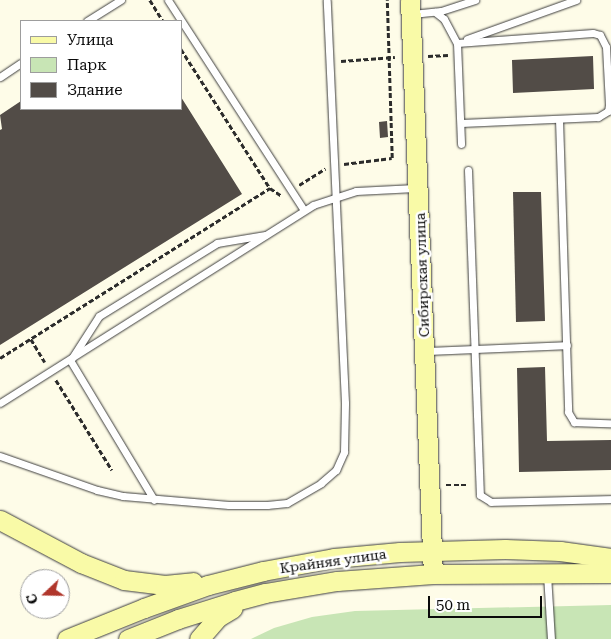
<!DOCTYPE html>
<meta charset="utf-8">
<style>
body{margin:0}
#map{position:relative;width:611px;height:639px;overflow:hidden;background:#fefce8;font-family:"Roboto Serif",serif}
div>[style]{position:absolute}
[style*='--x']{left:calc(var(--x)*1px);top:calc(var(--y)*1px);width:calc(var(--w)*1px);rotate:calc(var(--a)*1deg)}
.green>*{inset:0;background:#c8e5b5}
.building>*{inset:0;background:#524c47}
.path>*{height:2.5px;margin-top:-1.25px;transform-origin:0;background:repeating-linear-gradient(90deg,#2c2c2c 0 5px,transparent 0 7.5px)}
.roads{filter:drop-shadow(0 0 1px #3d3d3d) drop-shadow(0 0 1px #3d3d3d)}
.lane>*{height:7px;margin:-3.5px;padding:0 3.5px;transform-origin:3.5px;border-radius:3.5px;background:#fff}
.secondary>*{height:19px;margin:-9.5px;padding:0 9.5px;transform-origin:9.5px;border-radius:9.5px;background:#f9faa7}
span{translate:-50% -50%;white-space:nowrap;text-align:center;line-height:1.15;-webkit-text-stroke:5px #fff;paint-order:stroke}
.street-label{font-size:14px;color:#0a0a0a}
.legend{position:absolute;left:20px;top:20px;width:162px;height:90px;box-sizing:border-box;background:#fff;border:1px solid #9d9d9d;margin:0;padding:6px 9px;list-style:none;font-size:15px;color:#0a0a0a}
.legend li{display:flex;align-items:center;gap:10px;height:25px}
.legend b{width:25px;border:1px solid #9d9d9d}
.north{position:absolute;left:20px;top:569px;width:50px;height:50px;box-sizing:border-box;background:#fff;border:1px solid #9d9d9d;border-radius:50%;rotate:249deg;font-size:14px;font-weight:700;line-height:20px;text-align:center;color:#0a0a0a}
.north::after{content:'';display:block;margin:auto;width:18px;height:22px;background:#b0362b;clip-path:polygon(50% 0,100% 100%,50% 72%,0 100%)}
.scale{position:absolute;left:428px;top:596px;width:114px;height:22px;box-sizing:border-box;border:2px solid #0a0a0a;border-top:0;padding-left:6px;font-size:15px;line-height:18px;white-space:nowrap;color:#0a0a0a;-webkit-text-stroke:4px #fff;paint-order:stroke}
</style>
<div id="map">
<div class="green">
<i style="clip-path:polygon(611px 605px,611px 639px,251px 639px,274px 628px,312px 617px,355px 611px)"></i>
</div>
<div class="building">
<i style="clip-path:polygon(593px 56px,594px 89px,513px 93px,512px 60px)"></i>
<i style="clip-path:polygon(181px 97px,242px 194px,0 345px,0 130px,2px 129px,0 115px,21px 101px,21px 109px,181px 109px)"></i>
<i style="clip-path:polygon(387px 121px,388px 137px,380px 138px,379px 122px)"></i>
<i style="clip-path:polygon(513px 192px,541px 192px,545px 321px,516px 322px)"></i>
<i style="clip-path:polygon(545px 367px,547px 441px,611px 440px,611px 470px,519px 472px,517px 368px)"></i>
</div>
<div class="path">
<i style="--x:150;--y:0;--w:25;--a:58"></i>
<i style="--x:181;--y:49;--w:165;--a:57.4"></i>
<i style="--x:428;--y:56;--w:20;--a:-3"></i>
<i style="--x:341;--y:61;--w:54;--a:-4.2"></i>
<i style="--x:344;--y:164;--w:48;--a:-7.1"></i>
<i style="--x:392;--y:158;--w:158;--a:-91.8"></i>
<i style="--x:299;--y:185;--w:31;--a:-32"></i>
<i style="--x:31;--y:339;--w:27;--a:59"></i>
<i style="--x:0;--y:358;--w:319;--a:-32.2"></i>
<i style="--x:270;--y:188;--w:14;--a:34"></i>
<i style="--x:56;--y:380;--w:106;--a:58.1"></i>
<i style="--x:446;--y:485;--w:22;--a:0"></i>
</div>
<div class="roads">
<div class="lane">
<i style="--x:168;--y:0;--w:250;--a:57.1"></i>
<i style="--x:435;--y:12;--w:11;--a:38"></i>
<i style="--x:444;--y:19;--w:27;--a:62"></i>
<i style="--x:457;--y:43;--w:101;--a:87.7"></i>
<i style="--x:412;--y:14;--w:29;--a:-6"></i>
<i style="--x:441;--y:11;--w:36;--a:-18"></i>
<i style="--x:87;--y:21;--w:40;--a:-32"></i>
<i style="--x:467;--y:39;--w:116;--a:-19.7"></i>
<i style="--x:457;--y:43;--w:136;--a:-4.2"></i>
<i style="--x:593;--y:33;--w:7;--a:16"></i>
<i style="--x:600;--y:35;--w:13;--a:63"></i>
<i style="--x:606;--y:47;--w:58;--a:87"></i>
<i style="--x:609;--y:105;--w:6;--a:99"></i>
<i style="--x:608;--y:111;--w:12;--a:149"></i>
<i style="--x:598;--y:117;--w:137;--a:177.5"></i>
<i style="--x:0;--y:77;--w:25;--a:-34"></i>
<i style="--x:559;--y:119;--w:293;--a:88.2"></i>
<i style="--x:568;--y:412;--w:12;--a:59"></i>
<i style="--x:574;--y:422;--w:37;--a:2"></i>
<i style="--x:468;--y:170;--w:325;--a:87.9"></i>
<i style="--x:480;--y:495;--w:13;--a:32"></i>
<i style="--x:491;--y:502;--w:120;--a:-1.4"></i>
<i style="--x:425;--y:351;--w:142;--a:-2.4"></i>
<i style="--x:72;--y:358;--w:50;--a:-57.3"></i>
<i style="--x:99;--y:316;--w:139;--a:-31.7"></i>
<i style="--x:217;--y:243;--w:49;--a:-9.5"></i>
<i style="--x:70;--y:360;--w:163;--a:59"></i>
<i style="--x:0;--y:403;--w:370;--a:-32.3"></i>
<i style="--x:313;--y:205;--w:45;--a:-18"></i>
<i style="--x:356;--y:191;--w:59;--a:-2.9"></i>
<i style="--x:0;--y:456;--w:103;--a:19.3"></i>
<i style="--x:97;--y:490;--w:27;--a:13"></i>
<i style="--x:123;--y:496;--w:106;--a:4.9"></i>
<i style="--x:229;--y:505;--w:38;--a:0"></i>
<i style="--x:267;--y:505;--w:20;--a:-6"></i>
<i style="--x:287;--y:503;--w:39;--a:-30"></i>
<i style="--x:321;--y:483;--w:20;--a:-41"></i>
<i style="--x:336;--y:470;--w:20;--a:-66"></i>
<i style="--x:344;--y:452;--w:49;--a:-88.8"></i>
<i style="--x:345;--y:403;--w:403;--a:-92.6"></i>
<i style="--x:547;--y:574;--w:65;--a:86.5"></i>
</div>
<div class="secondary">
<i style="--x:410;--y:0;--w:574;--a:87.71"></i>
<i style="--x:0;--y:520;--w:92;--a:28"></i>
<i style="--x:81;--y:563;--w:46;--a:21.6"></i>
<i style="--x:124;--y:580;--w:41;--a:7"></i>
<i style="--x:165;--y:585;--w:28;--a:-6"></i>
<i style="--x:67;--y:639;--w:83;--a:-21.9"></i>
<i style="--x:144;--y:608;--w:68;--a:-19.8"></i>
<i style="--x:208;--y:585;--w:57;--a:-14.3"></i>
<i style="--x:263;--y:571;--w:72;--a:-10.4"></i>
<i style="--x:334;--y:558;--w:66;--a:-5.2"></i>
<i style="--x:400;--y:552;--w:105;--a:-1.6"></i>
<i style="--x:505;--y:549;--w:55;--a:2.1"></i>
<i style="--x:560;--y:551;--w:51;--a:7.8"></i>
<i style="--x:128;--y:639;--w:54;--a:-21.8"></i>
<i style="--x:178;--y:619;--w:60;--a:-17.5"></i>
<i style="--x:235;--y:601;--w:31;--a:-15"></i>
<i style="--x:265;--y:593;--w:73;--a:-9.5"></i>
<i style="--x:337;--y:581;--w:96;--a:-4.2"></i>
<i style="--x:433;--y:574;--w:178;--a:-0.3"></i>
<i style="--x:199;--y:639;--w:29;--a:-49"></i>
<i style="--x:218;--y:617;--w:17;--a:-31"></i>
</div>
</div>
<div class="street-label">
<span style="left:422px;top:275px;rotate:-92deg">Сибирская улица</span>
<span style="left:333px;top:561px;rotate:-8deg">Крайняя улица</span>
</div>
<ul class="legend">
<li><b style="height:6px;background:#f9faa7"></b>Улица</li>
<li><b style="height:14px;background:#c8e5b5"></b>Парк</li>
<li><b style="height:14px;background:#524c47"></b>Здание</li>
</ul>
<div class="north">С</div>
<div class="scale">50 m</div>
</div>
